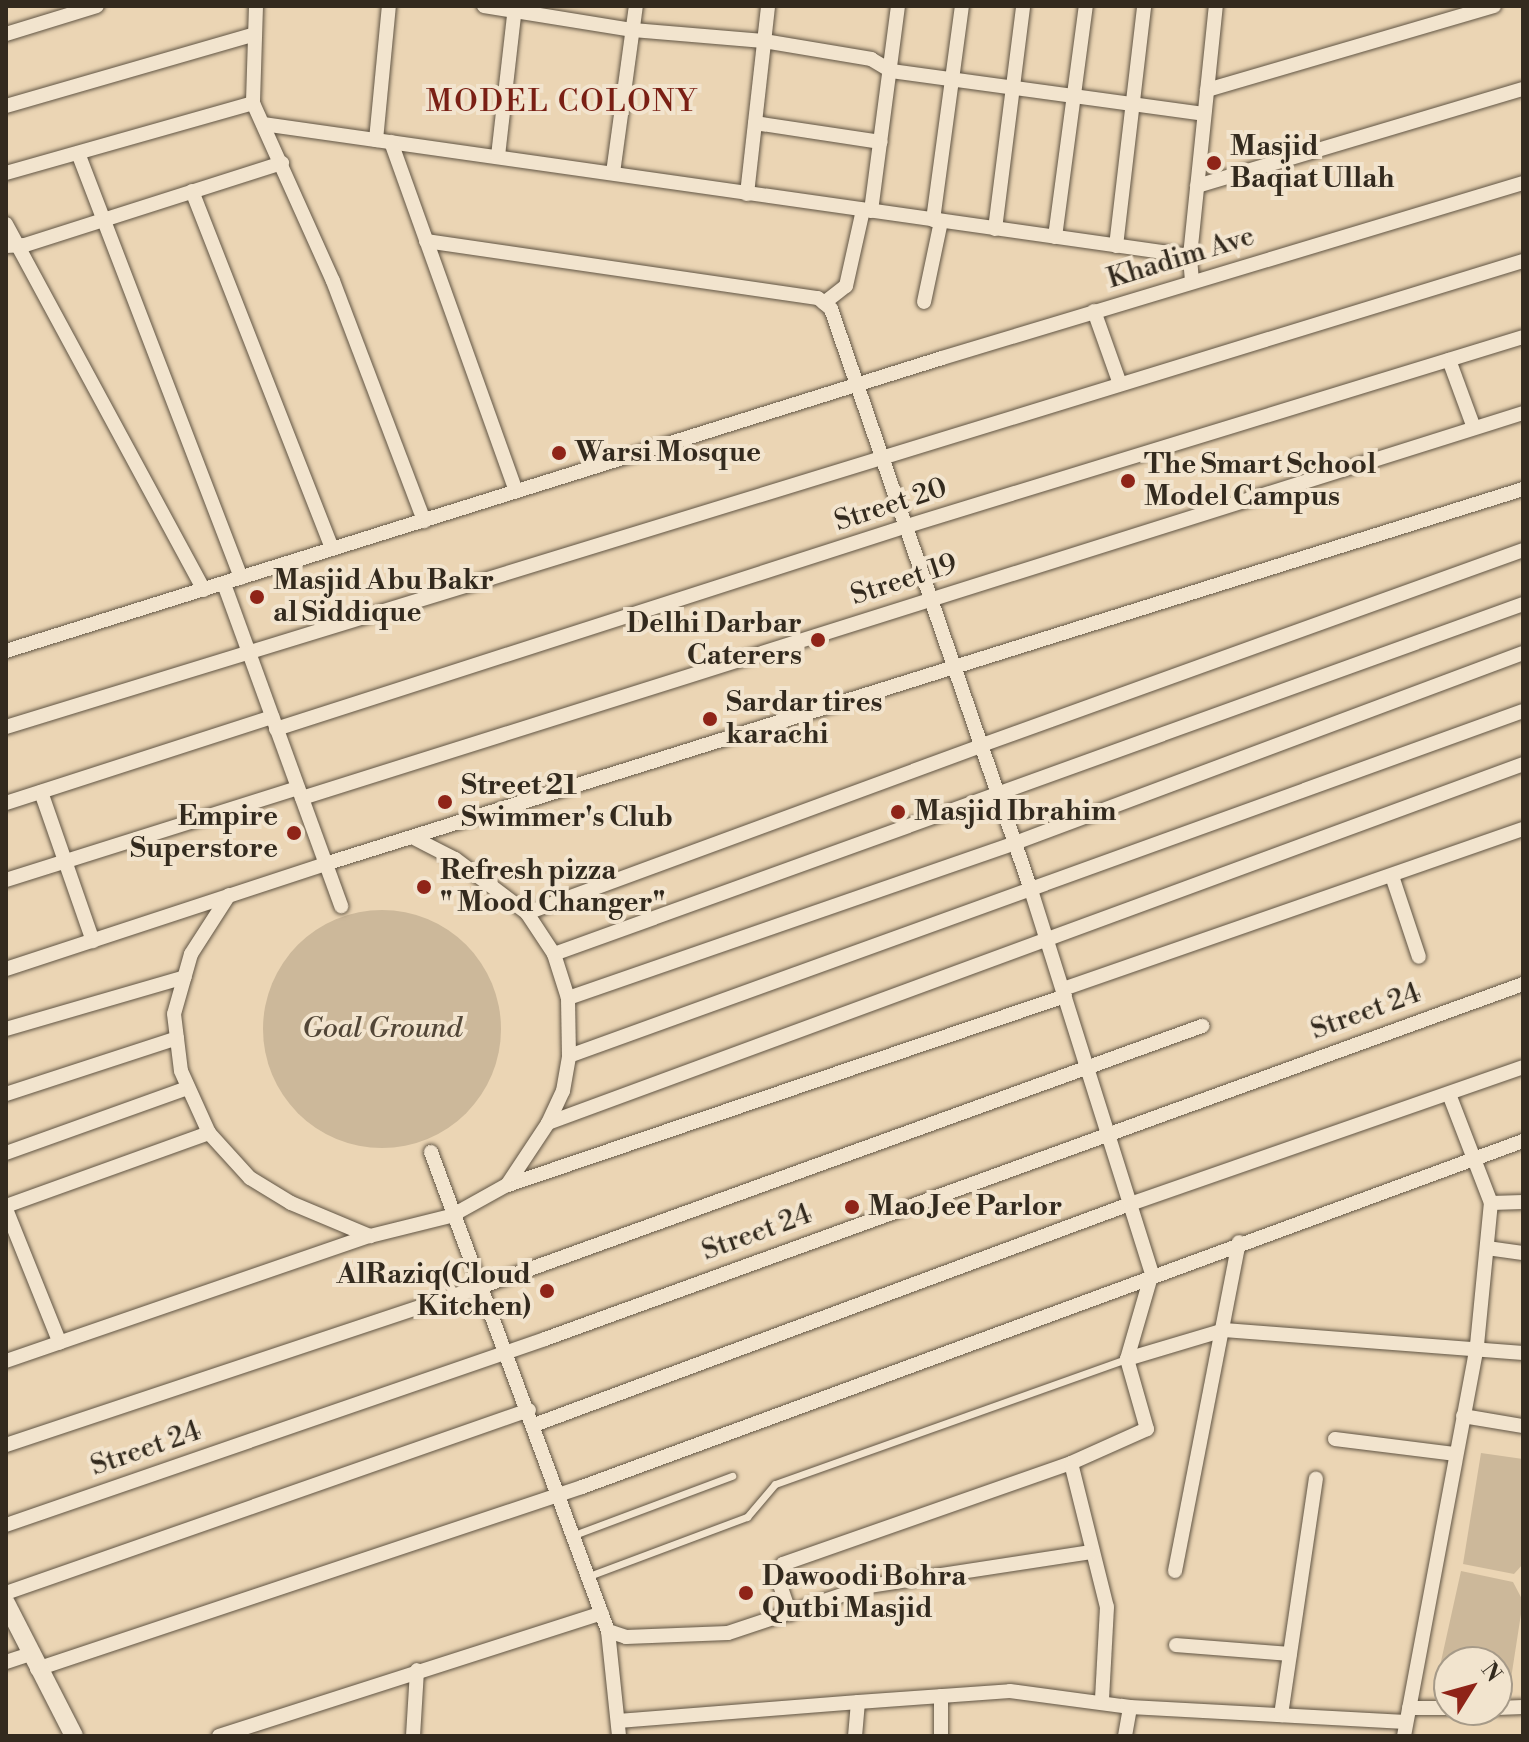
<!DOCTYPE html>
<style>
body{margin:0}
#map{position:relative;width:1529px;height:1742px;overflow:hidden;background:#ebd5b4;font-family:"Libre Bodoni",serif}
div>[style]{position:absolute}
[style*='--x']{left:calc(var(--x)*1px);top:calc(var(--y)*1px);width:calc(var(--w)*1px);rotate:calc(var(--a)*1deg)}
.green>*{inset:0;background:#ccb89a}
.round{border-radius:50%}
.roads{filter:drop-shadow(0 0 2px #615544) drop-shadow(0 0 2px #615544)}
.lane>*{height:7px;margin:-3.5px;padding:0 3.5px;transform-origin:3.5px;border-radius:3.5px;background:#f2e4ce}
.street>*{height:14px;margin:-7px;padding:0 7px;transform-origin:7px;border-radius:7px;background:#f2e4ce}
.secondary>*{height:18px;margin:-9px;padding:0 9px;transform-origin:9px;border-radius:9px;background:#f2e4ce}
.dots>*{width:22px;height:22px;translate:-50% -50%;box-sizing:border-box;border:4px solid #f2e4ce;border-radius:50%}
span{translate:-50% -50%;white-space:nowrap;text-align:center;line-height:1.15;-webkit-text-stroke:8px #f2e4ce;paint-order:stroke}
.poi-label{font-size:28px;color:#332a1e;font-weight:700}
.left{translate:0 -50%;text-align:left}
.right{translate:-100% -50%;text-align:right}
.street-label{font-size:28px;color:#332a1e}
.park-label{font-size:28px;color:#524637;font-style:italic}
.neighbourhood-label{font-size:30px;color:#7a1f14;letter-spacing:2px}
.frame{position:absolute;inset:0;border:8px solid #332a1e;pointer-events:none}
.north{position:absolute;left:1433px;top:1646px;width:80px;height:80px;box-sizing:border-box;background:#f2e4ce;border:2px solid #a69a88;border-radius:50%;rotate:53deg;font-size:22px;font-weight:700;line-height:32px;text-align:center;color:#332a1e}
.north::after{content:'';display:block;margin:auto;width:28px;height:36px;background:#8f2418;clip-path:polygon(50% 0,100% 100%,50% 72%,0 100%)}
</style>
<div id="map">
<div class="green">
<i class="round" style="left:263px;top:910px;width:238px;height:238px"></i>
<i style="clip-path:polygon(1481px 1453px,1523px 1459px,1523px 1564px,1514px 1574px,1463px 1564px)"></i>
<i style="clip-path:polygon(1461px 1571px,1513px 1582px,1523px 1601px,1508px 1698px,1497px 1698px,1497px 1662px,1449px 1662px,1449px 1694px,1436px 1684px)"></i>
</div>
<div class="roads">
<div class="lane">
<i style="--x:574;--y:1535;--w:169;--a:-20.5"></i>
<i style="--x:589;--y:1576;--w:169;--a:-20.5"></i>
<i style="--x:747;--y:1517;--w:43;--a:-49.7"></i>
<i style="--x:775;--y:1484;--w:374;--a:-19.6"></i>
</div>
<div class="street">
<i style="--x:256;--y:6;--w:97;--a:91.8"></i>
<i style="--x:253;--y:103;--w:195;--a:65.8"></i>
<i style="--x:333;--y:281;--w:257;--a:69.2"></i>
<i style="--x:484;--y:6;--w:151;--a:9.2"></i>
<i style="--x:633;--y:30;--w:131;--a:4.8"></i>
<i style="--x:764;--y:41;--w:109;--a:9.5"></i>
<i style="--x:871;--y:59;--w:23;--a:31"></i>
<i style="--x:891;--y:71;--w:316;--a:7.8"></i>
<i style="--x:6;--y:34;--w:95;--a:-17.1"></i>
<i style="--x:1207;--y:90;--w:299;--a:-16.3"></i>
<i style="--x:6;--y:106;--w:256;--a:-16.1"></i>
<i style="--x:755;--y:123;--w:127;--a:8.6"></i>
<i style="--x:263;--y:124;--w:936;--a:8.1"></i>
<i style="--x:376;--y:140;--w:135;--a:-84.5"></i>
<i style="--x:391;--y:142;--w:371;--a:70.3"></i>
<i style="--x:78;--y:153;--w:455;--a:69"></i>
<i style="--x:498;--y:156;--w:151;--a:-83.5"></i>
<i style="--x:6;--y:173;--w:257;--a:-15.8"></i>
<i style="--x:613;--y:173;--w:169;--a:-82.2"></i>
<i style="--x:1197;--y:186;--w:340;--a:-16.6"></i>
<i style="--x:192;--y:191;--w:384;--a:68.6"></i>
<i style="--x:747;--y:194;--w:189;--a:-83.6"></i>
<i style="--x:871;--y:211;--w:207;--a:-82.5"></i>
<i style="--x:933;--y:220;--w:216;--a:-82.3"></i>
<i style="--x:6;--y:224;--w:416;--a:61.6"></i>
<i style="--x:995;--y:229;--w:225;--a:-82.8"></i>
<i style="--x:1055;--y:237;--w:233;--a:-82.4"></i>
<i style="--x:426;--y:241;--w:396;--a:8.3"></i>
<i style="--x:818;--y:298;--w:17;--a:40"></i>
<i style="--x:831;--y:309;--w:614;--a:71"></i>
<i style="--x:1031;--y:890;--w:402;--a:72.5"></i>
<i style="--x:1152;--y:1273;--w:90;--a:106.2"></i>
<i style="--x:1127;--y:1359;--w:73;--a:74.1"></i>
<i style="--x:1147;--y:1429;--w:83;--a:155.9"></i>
<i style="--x:1071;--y:1463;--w:305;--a:160.7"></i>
<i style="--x:783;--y:1564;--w:13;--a:117"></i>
<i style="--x:777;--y:1576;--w:40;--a:71.1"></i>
<i style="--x:6;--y:246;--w:19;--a:-3"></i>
<i style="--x:25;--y:245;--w:270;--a:-17.7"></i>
<i style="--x:1116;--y:246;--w:242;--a:-83.3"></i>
<i style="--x:1192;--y:281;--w:25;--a:-95"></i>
<i style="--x:1190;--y:256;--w:251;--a:-84.1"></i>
<i style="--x:924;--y:302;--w:83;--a:-78.1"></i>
<i style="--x:824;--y:303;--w:28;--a:-38"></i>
<i style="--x:846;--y:286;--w:78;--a:-77.4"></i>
<i style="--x:1094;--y:311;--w:77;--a:70.4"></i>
<i style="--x:1449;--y:360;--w:72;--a:69.8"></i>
<i style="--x:224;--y:584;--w:343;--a:70"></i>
<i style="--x:6;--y:651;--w:981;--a:-17.38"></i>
<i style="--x:942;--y:358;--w:607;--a:-16.76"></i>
<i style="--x:6;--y:727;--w:1587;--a:-17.08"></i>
<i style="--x:276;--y:729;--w:660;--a:-17.83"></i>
<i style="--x:904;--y:527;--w:648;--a:-17.06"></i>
<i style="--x:982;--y:745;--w:575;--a:-19.82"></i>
<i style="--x:41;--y:792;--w:158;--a:70.8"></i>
<i style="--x:302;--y:798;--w:1280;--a:-17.5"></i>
<i style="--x:6;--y:803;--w:280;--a:-17.9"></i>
<i style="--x:1392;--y:876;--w:85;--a:71.6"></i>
<i style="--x:6;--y:880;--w:306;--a:-17.5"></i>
<i style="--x:229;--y:895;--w:70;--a:122.8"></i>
<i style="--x:191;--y:954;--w:62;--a:105.8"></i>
<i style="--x:174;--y:1014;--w:57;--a:83"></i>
<i style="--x:181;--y:1071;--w:68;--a:65.7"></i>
<i style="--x:209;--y:1133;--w:61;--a:47.7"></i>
<i style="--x:250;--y:1178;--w:48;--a:31.4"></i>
<i style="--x:291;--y:1203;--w:86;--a:22.7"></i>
<i style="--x:370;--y:1236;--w:83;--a:-13.9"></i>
<i style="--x:451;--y:1216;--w:64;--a:-29"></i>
<i style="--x:507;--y:1185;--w:74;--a:-56.5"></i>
<i style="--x:548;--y:1123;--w:35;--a:-65"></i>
<i style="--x:563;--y:1091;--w:36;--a:-80"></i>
<i style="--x:569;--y:1056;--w:58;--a:-91"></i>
<i style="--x:568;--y:998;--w:46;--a:-107.7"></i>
<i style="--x:554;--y:954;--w:49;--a:-123.4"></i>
<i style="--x:527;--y:913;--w:90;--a:-143.1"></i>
<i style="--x:455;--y:859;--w:48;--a:-152.9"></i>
<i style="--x:527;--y:913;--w:485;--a:-20.2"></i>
<i style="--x:554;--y:954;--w:1030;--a:-19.86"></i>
<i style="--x:6;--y:969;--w:336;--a:-18.2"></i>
<i style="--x:325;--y:864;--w:1255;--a:-17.38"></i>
<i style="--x:1063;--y:989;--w:487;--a:-19.2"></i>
<i style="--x:568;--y:998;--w:473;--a:-19.1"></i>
<i style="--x:1015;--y:843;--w:542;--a:-20.51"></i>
<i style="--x:6;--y:1029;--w:186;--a:-16.2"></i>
<i style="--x:569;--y:1056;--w:1014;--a:-19.88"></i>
<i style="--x:6;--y:1094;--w:180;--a:-18.1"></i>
<i style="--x:548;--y:1123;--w:1039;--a:-20.21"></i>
<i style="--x:431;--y:1152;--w:511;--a:69.72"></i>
<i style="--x:608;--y:1631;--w:106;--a:84"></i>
<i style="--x:6;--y:1153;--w:193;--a:-19.7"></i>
<i style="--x:508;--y:1185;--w:588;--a:-18.74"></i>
<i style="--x:1491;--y:1203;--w:32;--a:-2"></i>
<i style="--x:6;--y:1206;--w:216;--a:-19.8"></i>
<i style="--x:6;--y:1209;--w:144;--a:68.1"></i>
<i style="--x:1487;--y:1248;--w:36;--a:8"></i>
<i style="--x:1127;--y:1359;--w:101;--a:-16.6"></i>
<i style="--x:1224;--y:1330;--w:300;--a:4.4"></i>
<i style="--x:6;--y:1361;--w:385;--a:-19"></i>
<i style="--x:1463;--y:1416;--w:61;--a:9.5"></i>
<i style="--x:534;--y:1425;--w:636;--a:-20.35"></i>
<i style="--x:1130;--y:1204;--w:416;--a:-19.2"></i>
<i style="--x:1335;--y:1439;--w:122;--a:7.1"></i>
<i style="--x:6;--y:1445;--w:503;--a:-18.43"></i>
<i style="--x:483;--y:1286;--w:765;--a:-19.88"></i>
<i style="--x:1071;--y:1463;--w:148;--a:76"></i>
<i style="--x:1107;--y:1607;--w:93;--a:93.1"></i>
<i style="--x:6;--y:1525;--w:570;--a:-19.04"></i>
<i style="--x:545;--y:1339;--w:1040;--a:-19.95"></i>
<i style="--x:1175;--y:1571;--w:335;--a:-79"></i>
<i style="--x:6;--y:1593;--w:554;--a:-19.29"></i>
<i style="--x:608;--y:1631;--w:19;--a:18"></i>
<i style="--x:626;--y:1637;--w:102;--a:-2.2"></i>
<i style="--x:728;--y:1633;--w:149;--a:-18.4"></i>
<i style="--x:869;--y:1586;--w:226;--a:-8.7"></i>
<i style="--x:1176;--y:1645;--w:114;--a:4.5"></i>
<i style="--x:6;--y:1662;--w:26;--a:-18"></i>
<i style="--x:37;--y:1669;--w:575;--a:-18.47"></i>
<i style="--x:582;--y:1487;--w:1003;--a:-20.19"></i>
<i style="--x:858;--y:1702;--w:152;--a:-4.1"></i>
<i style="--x:1010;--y:1691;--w:121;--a:7.6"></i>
<i style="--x:1130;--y:1707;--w:276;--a:3.1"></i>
<i style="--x:1409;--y:1708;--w:40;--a:0"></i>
<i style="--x:1497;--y:1708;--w:26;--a:-2"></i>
<i style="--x:1281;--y:1715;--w:239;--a:-81.6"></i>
<i style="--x:618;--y:1721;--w:241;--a:-4.5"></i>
<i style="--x:858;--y:1702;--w:34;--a:95"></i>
<i style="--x:219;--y:1736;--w:402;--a:-17.8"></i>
<i style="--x:413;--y:1736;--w:66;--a:-86.5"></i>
<i style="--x:941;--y:1736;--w:40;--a:-90"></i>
<i style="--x:1125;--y:1736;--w:29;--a:-80"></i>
<i style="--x:1404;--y:1736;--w:398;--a:-79.4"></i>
<i style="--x:1477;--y:1345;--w:143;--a:-84.4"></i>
<i style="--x:1491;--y:1203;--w:117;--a:-111.1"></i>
</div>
<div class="secondary">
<i style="--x:6;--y:1603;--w:149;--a:62.9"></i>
</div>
</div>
<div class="dots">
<i style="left:1214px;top:163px;background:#8f2418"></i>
<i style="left:559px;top:453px;background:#8f2418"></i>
<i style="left:1128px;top:481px;background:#8f2418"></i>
<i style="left:257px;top:597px;background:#8f2418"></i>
<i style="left:818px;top:640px;background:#8f2418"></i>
<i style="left:710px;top:719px;background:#8f2418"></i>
<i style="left:445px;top:802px;background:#8f2418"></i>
<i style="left:898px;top:812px;background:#8f2418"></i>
<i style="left:294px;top:833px;background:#8f2418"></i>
<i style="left:424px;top:887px;background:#8f2418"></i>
<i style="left:852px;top:1207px;background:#8f2418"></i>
<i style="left:547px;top:1291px;background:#8f2418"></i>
<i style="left:746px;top:1593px;background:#8f2418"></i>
</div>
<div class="poi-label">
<span class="left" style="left:1230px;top:163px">Masjid<br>Baqiat Ullah</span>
<span class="left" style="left:575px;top:453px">Warsi Mosque</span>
<span class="left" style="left:1144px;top:481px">The Smart School<br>Model Campus</span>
<span class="left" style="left:273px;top:597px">Masjid Abu Bakr<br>al Siddique</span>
<span class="right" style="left:802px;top:640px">Delhi Darbar<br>Caterers</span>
<span class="left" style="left:726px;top:719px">Sardar tires<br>karachi</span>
<span class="left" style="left:461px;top:802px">Street 21<br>Swimmer's Club</span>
<span class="left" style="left:914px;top:812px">Masjid Ibrahim</span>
<span class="right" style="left:278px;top:833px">Empire<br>Superstore</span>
<span class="left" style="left:440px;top:887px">Refresh pizza<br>" Mood Changer"</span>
<span class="left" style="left:868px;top:1207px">Mao Jee Parlor</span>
<span class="right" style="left:531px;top:1291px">AlRaziq(Cloud<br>Kitchen)</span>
<span class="left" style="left:762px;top:1593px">Dawoodi Bohra<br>Qutbi Masjid</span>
</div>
<div class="street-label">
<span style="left:1181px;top:258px;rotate:-17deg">Khadim Ave</span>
<span style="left:891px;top:505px;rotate:-18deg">Street 20</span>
<span style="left:904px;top:580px;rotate:-18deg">Street 19</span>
<span style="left:1366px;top:1012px;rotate:-20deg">Street 24</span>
<span style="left:757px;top:1233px;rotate:-20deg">Street 24</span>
<span style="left:146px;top:1449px;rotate:-19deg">Street 24</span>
</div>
<div class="park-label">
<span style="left:382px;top:1029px">Goal Ground</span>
</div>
<div class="neighbourhood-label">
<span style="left:562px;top:102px">MODEL COLONY</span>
</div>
<div class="frame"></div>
<div class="north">N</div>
</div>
